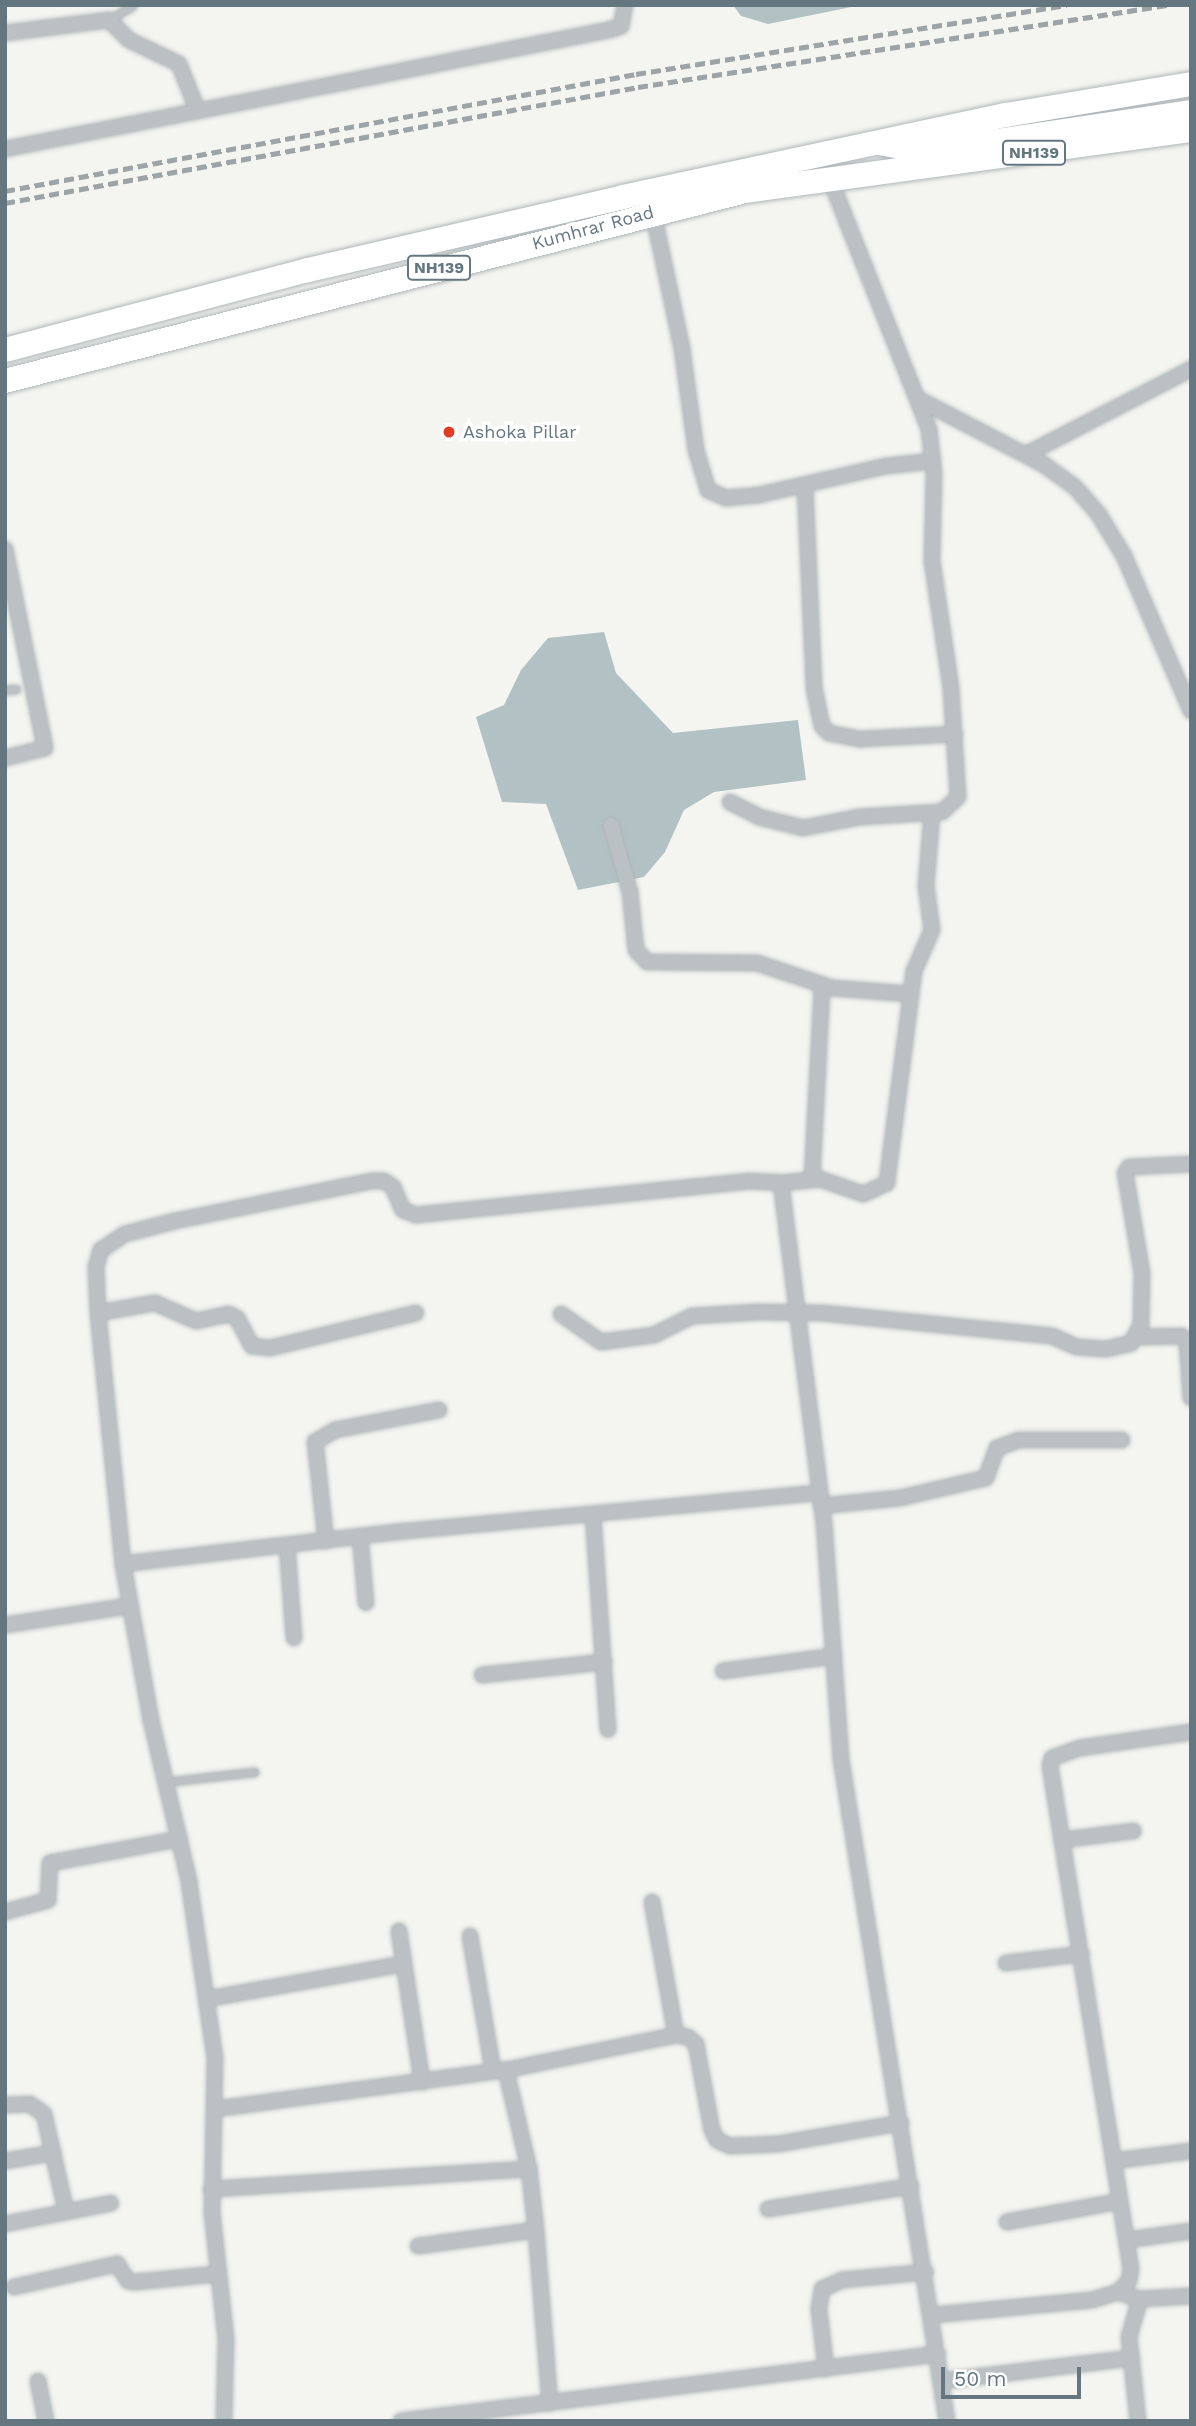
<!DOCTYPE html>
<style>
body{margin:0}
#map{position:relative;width:1196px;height:2426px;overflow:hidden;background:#f4f4f0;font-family:"Work Sans",sans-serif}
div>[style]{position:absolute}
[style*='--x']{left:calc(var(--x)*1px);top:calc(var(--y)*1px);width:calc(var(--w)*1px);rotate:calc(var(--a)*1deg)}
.water>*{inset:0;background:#b2c2c4}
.roads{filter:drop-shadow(0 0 2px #afb6b9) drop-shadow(0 0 2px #afb6b9)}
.service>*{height:7px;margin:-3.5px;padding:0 3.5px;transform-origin:3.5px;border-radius:3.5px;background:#bac0c3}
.minor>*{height:14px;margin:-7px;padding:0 7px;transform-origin:7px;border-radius:7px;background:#bac0c3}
.secondary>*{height:21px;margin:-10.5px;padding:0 10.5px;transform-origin:10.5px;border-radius:10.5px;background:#fff}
.trunk>*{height:24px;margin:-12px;padding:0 12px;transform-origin:12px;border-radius:12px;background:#fff}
.rail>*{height:5px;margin-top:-2.5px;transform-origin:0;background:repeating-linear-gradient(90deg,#9ca4a8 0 10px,transparent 0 15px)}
.dots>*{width:19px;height:19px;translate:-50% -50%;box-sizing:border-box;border:4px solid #fff;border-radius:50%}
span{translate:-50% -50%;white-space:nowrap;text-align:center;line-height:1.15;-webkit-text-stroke:7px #fff;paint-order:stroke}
.shield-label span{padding:2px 5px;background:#fff;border:2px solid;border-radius:5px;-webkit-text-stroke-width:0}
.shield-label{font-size:16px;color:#647781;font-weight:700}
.street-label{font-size:18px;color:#647781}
.poi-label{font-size:18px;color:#647781}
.left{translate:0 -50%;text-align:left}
.frame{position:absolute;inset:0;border:7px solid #647781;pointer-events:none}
.scale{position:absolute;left:941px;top:2367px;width:140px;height:32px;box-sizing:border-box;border:4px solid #647781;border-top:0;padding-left:9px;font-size:21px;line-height:24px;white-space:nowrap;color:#647781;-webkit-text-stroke:5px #fff;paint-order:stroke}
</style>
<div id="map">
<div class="water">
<i style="clip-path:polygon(733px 5px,861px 5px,768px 24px,741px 16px)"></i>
<i style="clip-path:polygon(604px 632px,616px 673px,673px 733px,798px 720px,806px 780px,714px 792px,684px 810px,665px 852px,644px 877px,578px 890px,546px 804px,502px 802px,476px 717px,504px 705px,521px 670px,548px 638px)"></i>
</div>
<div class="roads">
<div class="service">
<i style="--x:109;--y:20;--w:28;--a:-32"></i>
<i style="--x:5;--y:690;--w:11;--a:-5"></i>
<i style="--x:165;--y:1782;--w:90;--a:-6.4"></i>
</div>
<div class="minor">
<i style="--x:5;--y:33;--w:105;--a:-7.1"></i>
<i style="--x:109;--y:20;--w:28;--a:45"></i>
<i style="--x:129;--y:40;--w:55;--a:25.6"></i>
<i style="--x:179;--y:64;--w:48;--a:68.2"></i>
<i style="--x:5;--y:149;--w:616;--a:-11.15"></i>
<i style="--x:609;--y:30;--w:13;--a:-18"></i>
<i style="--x:621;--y:26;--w:21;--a:-79"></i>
<i style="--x:653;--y:212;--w:140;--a:78"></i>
<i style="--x:682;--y:349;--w:102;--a:82.1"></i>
<i style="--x:696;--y:450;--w:42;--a:73.3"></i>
<i style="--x:708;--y:490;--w:20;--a:24"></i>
<i style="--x:726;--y:498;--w:33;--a:-5"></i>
<i style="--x:759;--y:495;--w:130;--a:-12.9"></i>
<i style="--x:886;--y:466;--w:47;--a:-6.1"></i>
<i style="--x:920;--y:400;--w:139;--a:27.5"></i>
<i style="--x:1043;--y:464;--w:39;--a:36"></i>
<i style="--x:1075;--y:487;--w:37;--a:49"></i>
<i style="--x:1099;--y:515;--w:48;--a:58.6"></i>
<i style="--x:1124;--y:556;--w:169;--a:66.6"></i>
<i style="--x:1027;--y:454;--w:185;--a:-27.4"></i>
<i style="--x:805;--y:487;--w:201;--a:87.4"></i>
<i style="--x:814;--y:688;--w:39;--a:78"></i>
<i style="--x:822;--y:726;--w:10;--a:45"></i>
<i style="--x:829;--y:733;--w:33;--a:11"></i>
<i style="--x:861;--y:739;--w:94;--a:-3"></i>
<i style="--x:5;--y:549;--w:203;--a:78.6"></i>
<i style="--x:45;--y:748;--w:41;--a:166"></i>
<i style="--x:730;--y:802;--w:33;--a:27"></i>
<i style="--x:759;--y:817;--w:45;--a:14"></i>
<i style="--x:803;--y:828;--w:57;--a:-11.1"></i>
<i style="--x:859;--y:817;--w:83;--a:-3.4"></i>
<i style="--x:942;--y:812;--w:22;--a:-43"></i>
<i style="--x:958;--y:797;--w:109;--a:-93.7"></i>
<i style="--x:951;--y:688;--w:128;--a:-98.5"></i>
<i style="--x:932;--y:561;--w:88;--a:-88.7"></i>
<i style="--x:934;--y:473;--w:44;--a:-96.5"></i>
<i style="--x:929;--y:429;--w:271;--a:-111.6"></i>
<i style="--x:932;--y:813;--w:73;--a:94.7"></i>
<i style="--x:926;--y:886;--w:44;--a:82.2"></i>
<i style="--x:932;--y:930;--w:45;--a:113.7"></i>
<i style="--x:914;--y:971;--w:214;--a:97.3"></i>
<i style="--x:887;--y:1183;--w:26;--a:155"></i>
<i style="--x:863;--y:1194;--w:46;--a:-160.8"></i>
<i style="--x:820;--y:1179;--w:39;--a:174"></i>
<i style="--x:781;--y:1183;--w:342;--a:82.8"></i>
<i style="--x:824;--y:1522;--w:238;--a:85.9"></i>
<i style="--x:841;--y:1759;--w:670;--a:80.9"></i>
<i style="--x:611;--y:825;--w:70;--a:74.2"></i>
<i style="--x:630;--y:892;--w:58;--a:84.1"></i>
<i style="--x:636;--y:950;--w:16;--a:47"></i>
<i style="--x:647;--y:962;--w:110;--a:0.5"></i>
<i style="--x:757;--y:963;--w:79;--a:18.4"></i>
<i style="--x:832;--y:988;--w:78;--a:4.4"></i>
<i style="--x:812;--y:1179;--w:193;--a:-87"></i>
<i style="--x:98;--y:1313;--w:58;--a:-10"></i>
<i style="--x:155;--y:1303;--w:45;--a:23.7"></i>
<i style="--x:196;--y:1321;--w:33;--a:-12"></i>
<i style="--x:228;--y:1314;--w:10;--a:24"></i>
<i style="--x:237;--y:1318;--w:32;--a:62"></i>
<i style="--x:252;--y:1346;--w:18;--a:6"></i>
<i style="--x:270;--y:1348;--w:150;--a:-13.5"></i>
<i style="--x:561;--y:1314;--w:49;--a:35"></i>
<i style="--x:601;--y:1342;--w:53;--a:-7.5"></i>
<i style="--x:654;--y:1335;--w:42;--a:-26.6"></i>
<i style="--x:692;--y:1316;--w:67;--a:-3.4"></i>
<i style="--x:759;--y:1312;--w:63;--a:0.9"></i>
<i style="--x:822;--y:1313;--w:231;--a:5.7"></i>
<i style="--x:1052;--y:1336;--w:27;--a:24"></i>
<i style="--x:1077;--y:1347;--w:29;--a:4"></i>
<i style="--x:1106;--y:1349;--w:26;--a:-13"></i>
<i style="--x:1131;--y:1343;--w:21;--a:-61"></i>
<i style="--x:1141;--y:1325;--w:52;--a:-88.9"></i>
<i style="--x:1142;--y:1273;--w:101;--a:-99.6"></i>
<i style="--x:1125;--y:1173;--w:7;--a:-56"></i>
<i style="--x:1129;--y:1167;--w:62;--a:-2.8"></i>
<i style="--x:1138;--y:1337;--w:44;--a:-1.3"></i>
<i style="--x:1182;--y:1336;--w:8;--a:50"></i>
<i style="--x:1187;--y:1342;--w:56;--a:85.9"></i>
<i style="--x:821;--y:1506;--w:79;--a:-5.8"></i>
<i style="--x:900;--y:1498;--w:88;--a:-13.1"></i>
<i style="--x:986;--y:1478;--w:32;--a:-70"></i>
<i style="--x:997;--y:1448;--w:23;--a:-20"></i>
<i style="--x:1019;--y:1440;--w:103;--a:0"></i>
<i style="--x:593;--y:1515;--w:215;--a:86"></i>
<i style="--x:360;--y:1536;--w:67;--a:84.9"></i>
<i style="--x:326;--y:1541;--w:100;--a:-96.3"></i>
<i style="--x:315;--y:1442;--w:23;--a:-31"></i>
<i style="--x:335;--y:1430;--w:106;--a:-10.9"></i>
<i style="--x:287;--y:1545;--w:93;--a:85.7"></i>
<i style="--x:123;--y:1564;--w:275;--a:-6.7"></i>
<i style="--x:396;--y:1532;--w:425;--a:-5.3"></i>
<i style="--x:5;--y:1625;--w:125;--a:-8.7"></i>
<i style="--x:723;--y:1671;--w:112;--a:-7.7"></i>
<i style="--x:482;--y:1675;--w:123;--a:-6.1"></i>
<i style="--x:1062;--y:1840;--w:72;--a:-7.2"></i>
<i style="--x:652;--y:1902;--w:135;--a:79.8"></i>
<i style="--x:5;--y:1912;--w:45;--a:-15.6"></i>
<i style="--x:48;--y:1900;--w:37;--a:-87"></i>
<i style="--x:50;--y:1863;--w:132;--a:-10.5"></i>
<i style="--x:399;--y:1931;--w:153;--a:81.3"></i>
<i style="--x:470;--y:1936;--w:137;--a:80.3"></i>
<i style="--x:1006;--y:1963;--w:76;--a:-6.8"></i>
<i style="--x:207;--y:1999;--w:200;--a:-10.1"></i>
<i style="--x:5;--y:2105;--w:25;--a:-2"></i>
<i style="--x:30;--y:2104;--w:17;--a:36"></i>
<i style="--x:44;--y:2114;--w:99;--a:77.2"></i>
<i style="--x:216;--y:2109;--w:293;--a:-7.7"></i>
<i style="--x:506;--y:2070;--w:174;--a:-11.6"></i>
<i style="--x:676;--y:2035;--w:12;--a:9"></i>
<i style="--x:688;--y:2037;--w:11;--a:41"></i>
<i style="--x:696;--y:2044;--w:87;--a:79.5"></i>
<i style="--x:712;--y:2130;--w:11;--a:63"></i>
<i style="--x:717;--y:2140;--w:14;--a:25"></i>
<i style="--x:730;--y:2146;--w:48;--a:-2.4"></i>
<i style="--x:778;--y:2144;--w:125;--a:-9.7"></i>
<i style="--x:5;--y:2161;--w:49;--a:-9.5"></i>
<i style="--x:1114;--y:2161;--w:78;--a:-7.4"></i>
<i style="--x:211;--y:2189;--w:319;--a:-3.6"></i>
<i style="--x:768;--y:2209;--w:145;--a:-9.1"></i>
<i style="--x:1007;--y:2222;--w:115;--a:-10.5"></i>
<i style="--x:5;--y:2224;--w:108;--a:-11.2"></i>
<i style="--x:536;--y:2230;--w:174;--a:85.4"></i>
<i style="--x:1127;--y:2240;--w:65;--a:-8"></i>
<i style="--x:418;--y:2246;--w:119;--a:-7.7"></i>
<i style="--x:536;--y:2230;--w:61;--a:-96.5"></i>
<i style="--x:529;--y:2169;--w:102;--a:-103.1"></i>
<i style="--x:14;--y:2287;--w:106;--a:-12.6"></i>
<i style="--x:117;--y:2264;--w:20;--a:57"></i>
<i style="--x:128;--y:2281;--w:7;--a:8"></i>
<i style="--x:135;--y:2282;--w:81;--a:-5.6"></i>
<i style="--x:1118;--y:2292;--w:23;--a:18"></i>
<i style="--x:1140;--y:2299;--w:51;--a:-3.4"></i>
<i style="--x:933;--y:2315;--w:160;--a:-5.4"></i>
<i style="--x:1092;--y:2300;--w:27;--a:-17"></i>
<i style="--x:1118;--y:2292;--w:16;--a:-45"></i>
<i style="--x:1129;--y:2281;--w:12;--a:-81"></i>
<i style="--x:1131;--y:2269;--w:509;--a:-99.15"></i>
<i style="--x:1050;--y:1766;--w:8;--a:-76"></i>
<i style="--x:1052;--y:1758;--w:30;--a:-20"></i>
<i style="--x:1080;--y:1748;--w:112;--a:-8.2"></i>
<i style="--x:826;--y:2369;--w:60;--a:-96.7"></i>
<i style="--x:819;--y:2309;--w:20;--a:-81"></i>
<i style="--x:822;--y:2289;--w:22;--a:-24"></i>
<i style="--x:842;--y:2280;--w:84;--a:-5.4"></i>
<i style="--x:38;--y:2381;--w:41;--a:78.7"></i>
<i style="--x:942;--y:2381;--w:191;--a:-6.9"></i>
<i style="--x:224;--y:2421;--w:82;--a:-88.6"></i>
<i style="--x:226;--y:2339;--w:127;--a:-96.3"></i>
<i style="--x:212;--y:2213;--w:155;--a:-88.9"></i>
<i style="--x:215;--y:2058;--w:179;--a:-98.4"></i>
<i style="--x:189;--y:1881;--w:165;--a:-103.3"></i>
<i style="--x:151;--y:1720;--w:158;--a:-100.2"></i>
<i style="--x:123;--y:1564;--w:252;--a:-95.7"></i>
<i style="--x:98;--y:1313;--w:46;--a:-92.5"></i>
<i style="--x:96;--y:1267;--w:18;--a:-74"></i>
<i style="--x:101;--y:1250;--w:29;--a:-34"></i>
<i style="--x:125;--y:1234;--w:52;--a:-14.6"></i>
<i style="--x:175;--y:1221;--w:200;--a:-11.5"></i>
<i style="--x:371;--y:1181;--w:13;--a:0"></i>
<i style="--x:384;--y:1181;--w:11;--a:34"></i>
<i style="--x:393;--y:1187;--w:25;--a:67"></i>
<i style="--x:403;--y:1210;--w:14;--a:21"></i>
<i style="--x:416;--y:1215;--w:334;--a:-5.8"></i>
<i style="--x:748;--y:1181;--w:33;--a:3"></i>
<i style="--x:401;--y:2421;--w:541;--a:-7.11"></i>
<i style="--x:1138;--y:2421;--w:84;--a:-96.1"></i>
<i style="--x:1129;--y:2337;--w:40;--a:-74"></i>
</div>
<div class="secondary">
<i style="--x:879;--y:144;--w:38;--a:11"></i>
<i style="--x:916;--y:151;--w:278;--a:-8.5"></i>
</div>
<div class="trunk">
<i style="--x:5;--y:350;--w:313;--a:-14.8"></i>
<i style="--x:308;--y:270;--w:323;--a:-13"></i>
<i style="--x:623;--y:197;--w:392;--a:-12.1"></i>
<i style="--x:1006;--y:115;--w:188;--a:-9.5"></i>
<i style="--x:5;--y:381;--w:764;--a:-14.4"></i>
<i style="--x:745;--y:191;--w:450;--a:-7.8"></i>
</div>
</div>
<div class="rail">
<i style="--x:5;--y:191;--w:642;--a:-10.5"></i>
<i style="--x:636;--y:74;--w:436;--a:-9.1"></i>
<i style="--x:5;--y:203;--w:644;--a:-10.38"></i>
<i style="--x:638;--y:87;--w:535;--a:-8.81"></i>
</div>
<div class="dots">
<i style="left:449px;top:432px;background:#df3b25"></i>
</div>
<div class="shield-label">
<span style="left:1034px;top:153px">NH139</span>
<span style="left:439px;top:268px">NH139</span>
</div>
<div class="street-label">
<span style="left:593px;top:228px;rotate:-15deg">Kumhrar Road</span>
</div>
<div class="poi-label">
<span class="left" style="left:463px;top:432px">Ashoka Pillar</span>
</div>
<div class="frame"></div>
<div class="scale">50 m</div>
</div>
